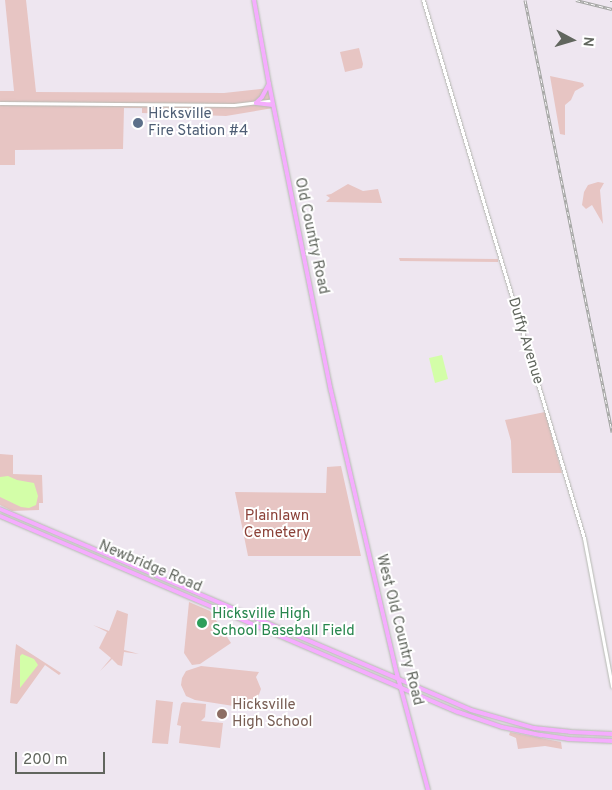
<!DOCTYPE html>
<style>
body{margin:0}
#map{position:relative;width:612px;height:790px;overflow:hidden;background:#eee6f0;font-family:Overpass,sans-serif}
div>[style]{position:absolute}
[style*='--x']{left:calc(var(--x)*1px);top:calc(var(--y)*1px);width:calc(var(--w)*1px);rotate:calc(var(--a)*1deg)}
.green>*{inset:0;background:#e7c5c3}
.water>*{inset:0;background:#d3fea8}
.roads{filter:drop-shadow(0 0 1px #b6bab3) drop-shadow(0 0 1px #b6bab3)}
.tertiary>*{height:3px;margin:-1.5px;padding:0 1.5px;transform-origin:1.5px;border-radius:1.5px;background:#fff}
.primary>*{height:4px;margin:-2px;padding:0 2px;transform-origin:2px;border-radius:2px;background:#f5adfe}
.rail>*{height:3px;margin-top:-1.5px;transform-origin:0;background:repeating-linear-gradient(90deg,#fff 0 4px,#a2a4a1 0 8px);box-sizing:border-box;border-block:1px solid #a2a4a1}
.dots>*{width:14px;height:14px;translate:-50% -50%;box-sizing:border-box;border:2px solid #fff;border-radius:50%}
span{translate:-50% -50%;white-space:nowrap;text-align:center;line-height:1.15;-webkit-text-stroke:4px #fff;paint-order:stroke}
.service-label{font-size:15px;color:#4e5e75}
.left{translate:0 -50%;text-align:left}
.street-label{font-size:15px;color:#61665e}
.park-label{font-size:15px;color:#8b4138}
.leisure-label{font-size:15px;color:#27864d}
.education-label{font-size:15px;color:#785e54}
.north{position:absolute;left:547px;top:15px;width:50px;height:50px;-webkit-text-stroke:4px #fff;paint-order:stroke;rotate:96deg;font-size:14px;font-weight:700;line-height:20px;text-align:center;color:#61665e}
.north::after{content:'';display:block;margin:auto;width:18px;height:22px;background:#61665e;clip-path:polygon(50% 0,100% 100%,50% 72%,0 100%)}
.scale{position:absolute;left:15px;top:752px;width:90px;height:22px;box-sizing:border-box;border:2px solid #61665e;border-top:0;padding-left:6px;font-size:15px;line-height:18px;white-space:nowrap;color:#61665e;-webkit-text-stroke:4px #fff;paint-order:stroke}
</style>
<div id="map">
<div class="green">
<i style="clip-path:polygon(5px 0,26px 0,36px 92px,224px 93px,269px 88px,273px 108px,226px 116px,142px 113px,142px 108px,124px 108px,123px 149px,15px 150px,15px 165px,0 165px,0 91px,14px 91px)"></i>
<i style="clip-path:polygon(359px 48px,363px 64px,362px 68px,345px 72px,340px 52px)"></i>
<i style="clip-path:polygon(550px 76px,583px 83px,584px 86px,575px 91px,571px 100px,565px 105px,565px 135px,560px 134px)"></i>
<i style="clip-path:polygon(598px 182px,604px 183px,600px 190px,603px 224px,592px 205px,586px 209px,582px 205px,584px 192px,588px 185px)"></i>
<i style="clip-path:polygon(348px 184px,363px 191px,378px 189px,382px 203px,326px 202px,330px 198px,326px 195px,331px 194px)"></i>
<i style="clip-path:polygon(399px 258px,498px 259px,498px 262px,400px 261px)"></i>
<i style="clip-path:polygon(545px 412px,562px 473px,512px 473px,511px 441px,505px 420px)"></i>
<i style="clip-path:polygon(0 454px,13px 455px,13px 474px,42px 475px,43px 503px,39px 503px,39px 510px,12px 511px,0 505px)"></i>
<i style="clip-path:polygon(341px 466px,361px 556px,248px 556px,235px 492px,326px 493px,327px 467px)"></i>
<i style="clip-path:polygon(189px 602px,210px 611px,231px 643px,200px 664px,192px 665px,184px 653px)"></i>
<i style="clip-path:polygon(117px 610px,128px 614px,124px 650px,139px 654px,124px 652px,122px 666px,118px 665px,112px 659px,100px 671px,111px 658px,99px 648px,107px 632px,93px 625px,109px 631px)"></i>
<i style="clip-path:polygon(16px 644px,61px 673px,59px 675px,45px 665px,17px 704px,10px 703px)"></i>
<i style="clip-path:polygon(201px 666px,259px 672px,256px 677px,261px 689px,257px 700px,250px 705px,240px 707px,195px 700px,186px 696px,181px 685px,182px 678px,186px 671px)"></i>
<i style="clip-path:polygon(156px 700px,173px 702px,168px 744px,152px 743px)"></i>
<i style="clip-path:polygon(183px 702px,206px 704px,205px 717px,201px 721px,223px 723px,220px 748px,179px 743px,181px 726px,177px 725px,181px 704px)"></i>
<i style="clip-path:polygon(510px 732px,561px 742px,562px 749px,545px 746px,518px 749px,516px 738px,509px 735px)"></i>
</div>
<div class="water">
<i style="clip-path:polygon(442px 355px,448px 379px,435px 383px,429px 358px)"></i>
<i style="clip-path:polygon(8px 476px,17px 480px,34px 483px,38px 496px,36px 505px,29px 508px,21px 507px,0 497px,0 477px)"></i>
<i style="clip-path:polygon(22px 654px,34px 659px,38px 665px,20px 688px,20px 656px)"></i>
</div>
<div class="roads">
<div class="tertiary">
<i style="--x:423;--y:0;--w:562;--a:73.34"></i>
<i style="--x:584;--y:538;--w:151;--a:79.3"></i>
<i style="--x:0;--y:103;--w:234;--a:0.5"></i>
<i style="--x:234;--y:105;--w:38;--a:-7"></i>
</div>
<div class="primary">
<i style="--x:254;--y:0;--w:85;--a:79.9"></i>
<i style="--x:269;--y:84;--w:313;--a:78.6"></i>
<i style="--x:331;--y:391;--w:291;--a:76.9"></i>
<i style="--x:397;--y:674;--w:120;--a:75"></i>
<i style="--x:256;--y:103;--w:8;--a:-45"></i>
<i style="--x:262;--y:97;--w:15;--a:-62"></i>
<i style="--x:256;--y:103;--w:17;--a:7"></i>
<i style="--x:0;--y:509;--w:512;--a:23.11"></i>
<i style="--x:471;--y:710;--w:66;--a:15.9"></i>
<i style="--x:534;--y:728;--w:36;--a:6"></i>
<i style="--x:570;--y:732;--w:42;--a:2.7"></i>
<i style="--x:0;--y:516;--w:498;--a:23.2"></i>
<i style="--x:458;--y:712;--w:46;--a:18.8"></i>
<i style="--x:502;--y:727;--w:40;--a:12"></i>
<i style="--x:541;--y:735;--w:27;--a:8"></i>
<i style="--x:568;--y:739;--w:44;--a:2.6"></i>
</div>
</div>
<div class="rail">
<i style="--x:525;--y:0;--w:441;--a:78.6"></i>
<i style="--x:576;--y:0;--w:37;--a:14"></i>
<i style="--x:610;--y:0;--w:2;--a:0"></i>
</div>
<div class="dots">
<i style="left:138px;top:123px;background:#5c6f8a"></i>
<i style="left:202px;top:623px;background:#2e9e5b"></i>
<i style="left:222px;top:714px;background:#8d6e63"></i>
</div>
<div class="service-label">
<span class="left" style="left:148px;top:123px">Hicksville<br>Fire Station #4</span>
</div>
<div class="street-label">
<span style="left:311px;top:236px;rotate:78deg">Old Country Road</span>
<span style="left:525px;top:341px;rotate:73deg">Duffy Avenue</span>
<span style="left:150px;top:567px;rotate:23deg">Newbridge Road</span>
<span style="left:399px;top:630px;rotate:76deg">West Old Country Road</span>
</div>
<div class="park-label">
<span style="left:277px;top:525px">Plainlawn<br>Cemetery</span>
</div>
<div class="leisure-label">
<span class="left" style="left:212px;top:623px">Hicksville High<br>School Baseball Field</span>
</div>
<div class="education-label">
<span class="left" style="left:232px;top:714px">Hicksville<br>High School</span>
</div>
<div class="north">N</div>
<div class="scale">200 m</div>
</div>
